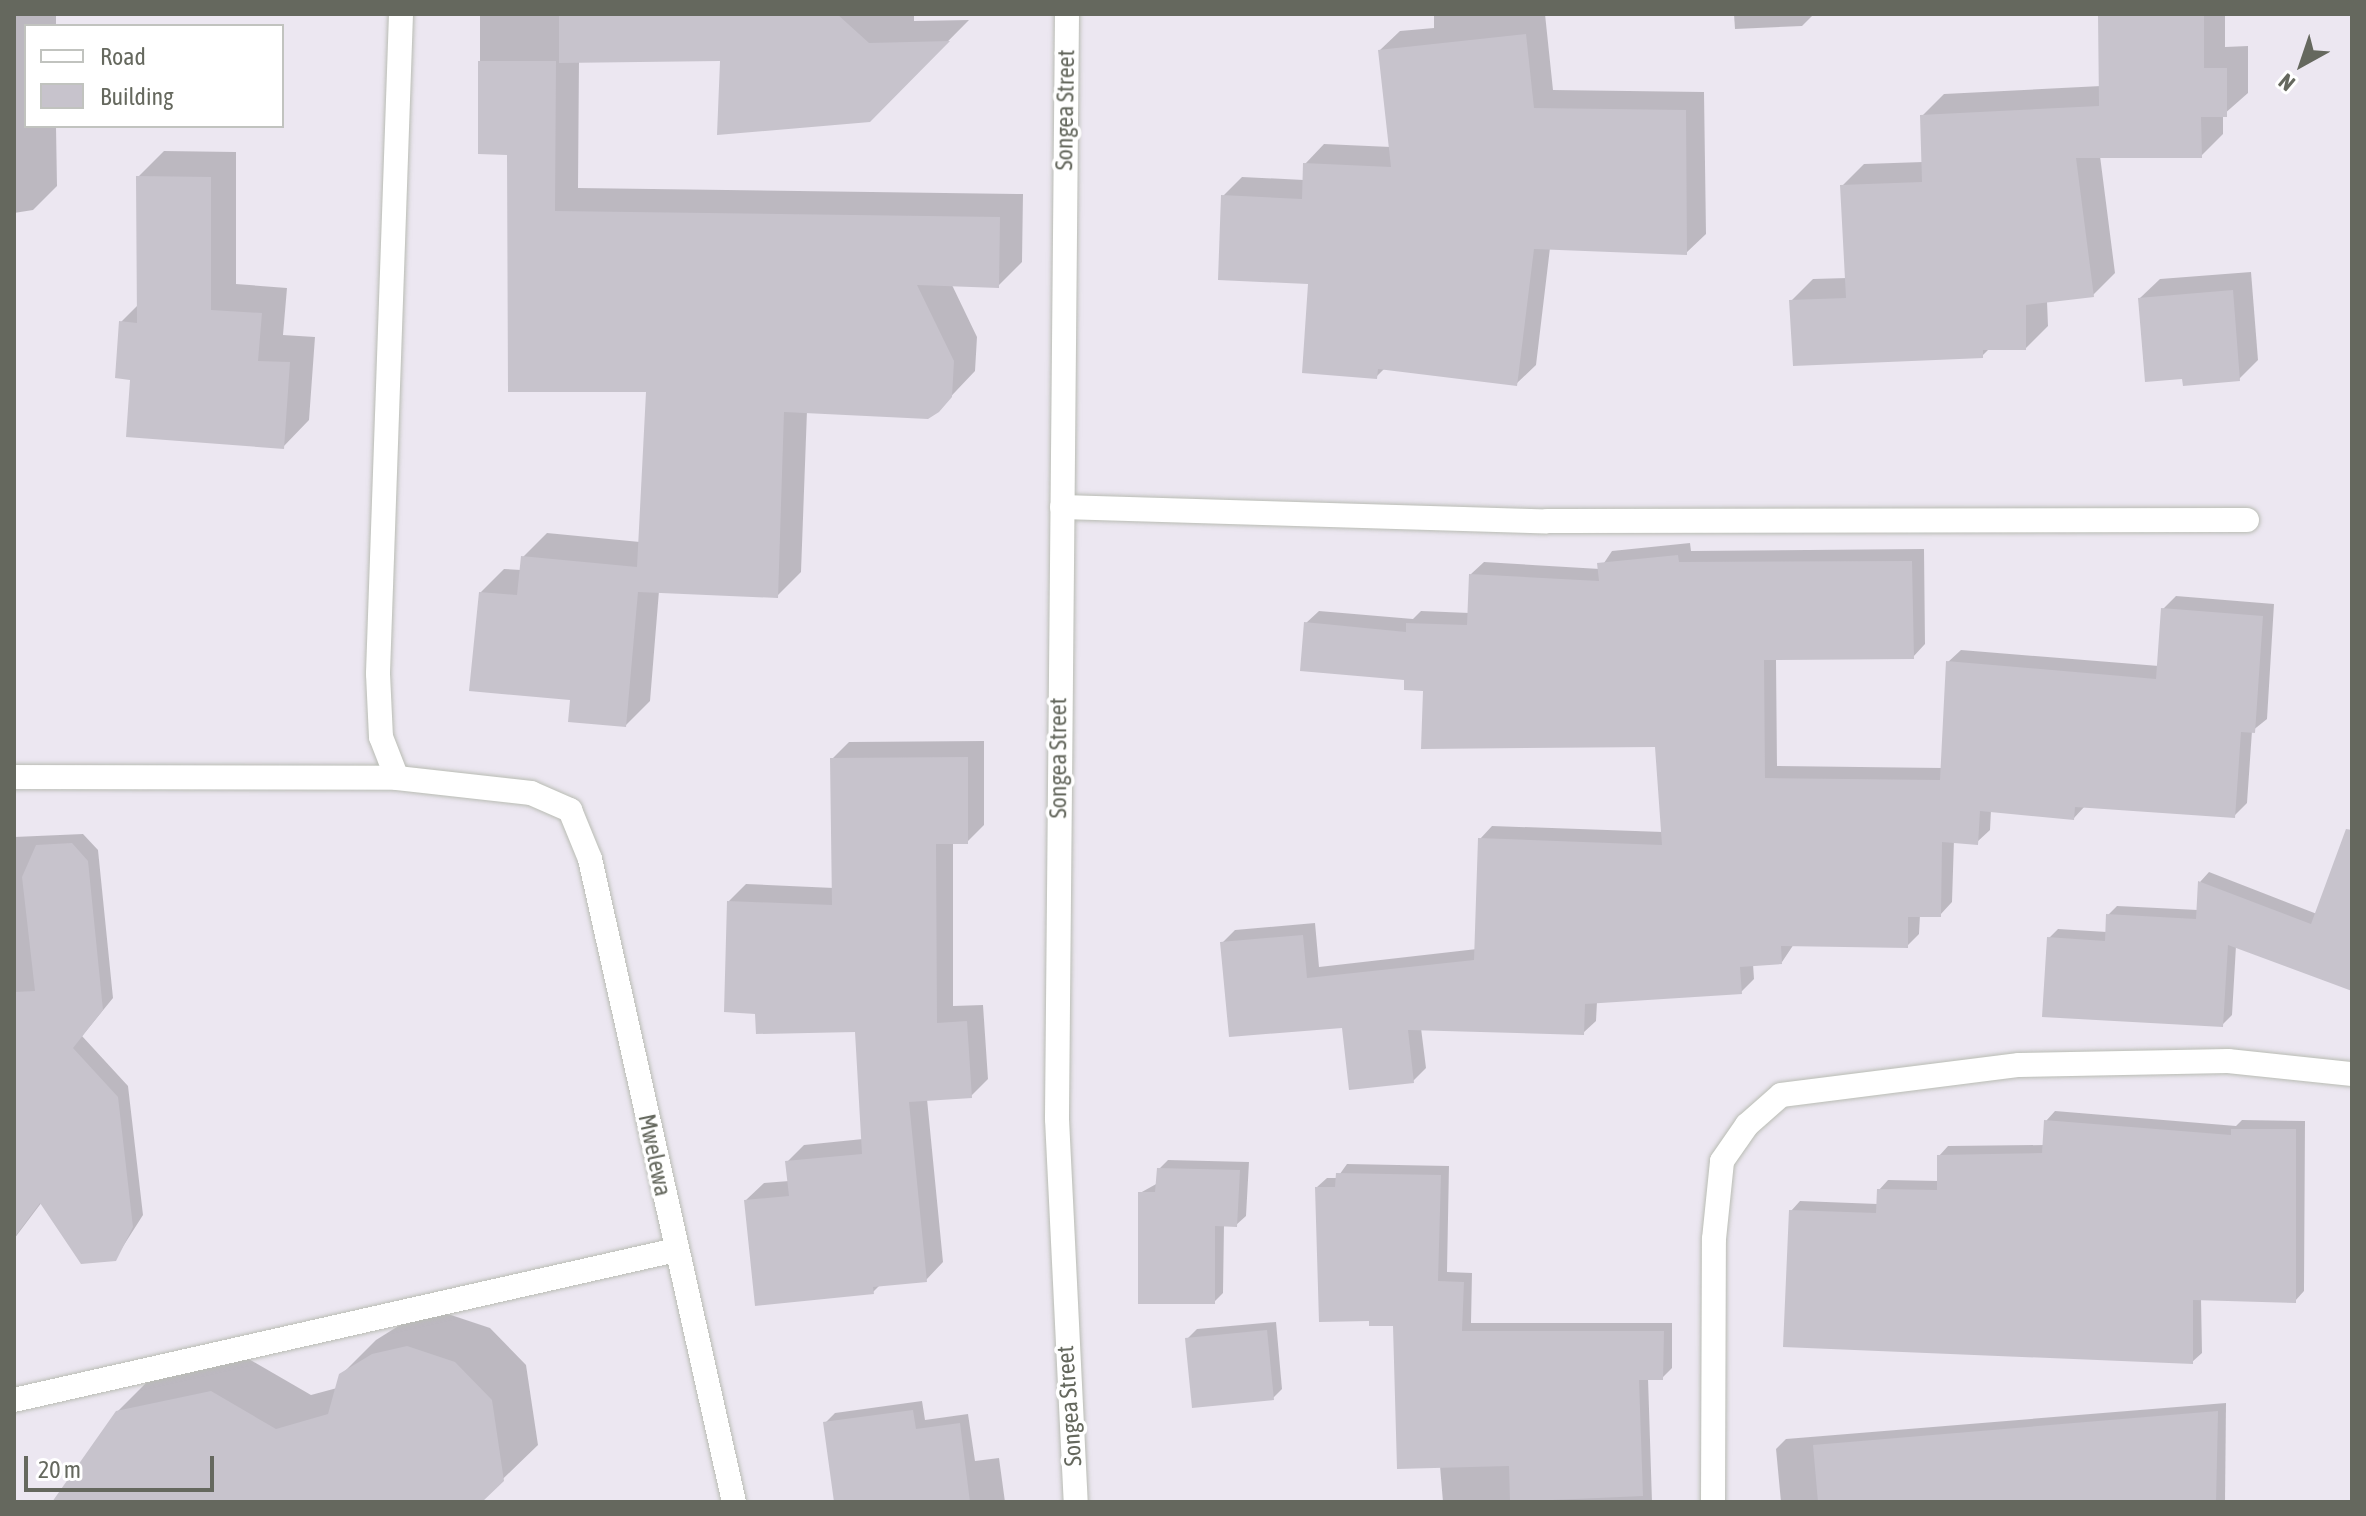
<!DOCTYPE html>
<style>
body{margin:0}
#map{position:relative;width:2366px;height:1516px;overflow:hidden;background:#ece7f1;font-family:"Asap Condensed",sans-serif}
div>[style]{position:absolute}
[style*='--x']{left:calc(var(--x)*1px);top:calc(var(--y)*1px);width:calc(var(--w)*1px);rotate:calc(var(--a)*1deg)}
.shadow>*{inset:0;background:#0003}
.building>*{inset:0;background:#c7c3cc}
.roads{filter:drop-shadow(0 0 2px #b9bcb4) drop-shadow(0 0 2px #b9bcb4)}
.lane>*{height:24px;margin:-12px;padding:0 12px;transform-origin:12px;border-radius:12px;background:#fff}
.street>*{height:24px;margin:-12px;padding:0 12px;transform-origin:12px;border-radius:12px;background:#fff}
span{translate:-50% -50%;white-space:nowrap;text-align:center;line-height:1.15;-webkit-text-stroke:7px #fff;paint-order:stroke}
.street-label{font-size:24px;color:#65685e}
.frame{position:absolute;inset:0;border:16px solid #65685e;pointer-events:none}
.legend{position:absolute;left:24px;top:24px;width:260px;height:104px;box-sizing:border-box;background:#fff;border:2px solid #c1c3bf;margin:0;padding:10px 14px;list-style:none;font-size:24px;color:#65685e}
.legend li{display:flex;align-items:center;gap:16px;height:40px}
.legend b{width:40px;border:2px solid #c1c3bf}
.north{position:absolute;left:2262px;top:24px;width:80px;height:80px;-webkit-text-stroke:6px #fff;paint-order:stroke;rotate:220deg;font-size:22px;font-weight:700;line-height:32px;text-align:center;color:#65685e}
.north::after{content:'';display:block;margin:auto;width:28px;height:36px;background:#65685e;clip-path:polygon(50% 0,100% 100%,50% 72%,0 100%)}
.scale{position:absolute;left:24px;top:1456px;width:190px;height:36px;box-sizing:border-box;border:4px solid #65685e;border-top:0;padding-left:10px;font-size:24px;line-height:28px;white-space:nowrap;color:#65685e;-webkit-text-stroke:6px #fff;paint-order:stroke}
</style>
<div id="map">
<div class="shadow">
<i style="clip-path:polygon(14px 14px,56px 15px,56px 26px,26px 26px,26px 126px,56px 126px,57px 186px,33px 210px,14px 213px)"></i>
<i style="clip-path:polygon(480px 14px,687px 14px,579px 60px,578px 188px,1023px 194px,1022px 262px,998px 286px,952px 285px,977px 337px,975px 371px,938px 410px,807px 411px,801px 572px,777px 596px,659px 591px,650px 701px,626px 725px,572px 698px,480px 593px,504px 569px,521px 570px,523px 557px,547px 533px,640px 542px,648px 390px,509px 153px,480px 152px)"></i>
<i style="clip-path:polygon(728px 14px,914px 14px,914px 21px,969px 20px,870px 120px)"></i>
<i style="clip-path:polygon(1434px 14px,1545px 14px,1553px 90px,1704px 92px,1706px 234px,1686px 253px,1550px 248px,1536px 365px,1516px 384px,1385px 368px,1376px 377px,1310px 282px,1223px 196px,1242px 177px,1304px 180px,1305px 164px,1324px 144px,1391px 147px,1380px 50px,1400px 31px,1434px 28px)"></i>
<i style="clip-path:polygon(1734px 14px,1814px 14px,1802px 26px,1735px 29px)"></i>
<i style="clip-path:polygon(2100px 14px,2225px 14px,2225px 47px,2248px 46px,2248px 93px,2223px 115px,2223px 134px,2201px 156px,2100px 156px,2115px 273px,2093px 295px,2047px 301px,2048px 326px,2026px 348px,1990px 348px,1982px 356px,1791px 301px,1813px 279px,1847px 278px,1842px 186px,1864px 164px,1923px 162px,1922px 116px,1944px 94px,2101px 86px)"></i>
<i style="clip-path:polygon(164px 151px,236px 152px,236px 284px,287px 288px,283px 335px,315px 337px,309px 420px,283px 447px,132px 378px,121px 322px,139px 304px,138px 177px)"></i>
<i style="clip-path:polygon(2251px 272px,2258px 360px,2239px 379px,2140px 298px,2160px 279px)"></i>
<i style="clip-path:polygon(1690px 543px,1691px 551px,1924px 549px,1925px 644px,1913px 657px,1776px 658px,1777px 766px,1943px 768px,1948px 662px,1961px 650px,2159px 666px,2163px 609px,2176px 596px,2274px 604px,2267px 719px,2252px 731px,2247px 803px,2235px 815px,2085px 806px,2074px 818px,1991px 810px,1990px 830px,1977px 842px,1954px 840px,1952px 902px,1940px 915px,1920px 915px,1919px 934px,1907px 946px,1794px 944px,1782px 962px,1753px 964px,1754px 979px,1741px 992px,1597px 1002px,1596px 1021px,1583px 1033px,1421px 1028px,1426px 1068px,1413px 1081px,1344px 1026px,1222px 943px,1235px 930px,1315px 923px,1319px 967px,1477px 949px,1480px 839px,1492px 826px,1663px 832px,1657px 745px,1425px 689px,1306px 623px,1319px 611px,1413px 619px,1421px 611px,1470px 613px,1471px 574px,1484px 562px,1600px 569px,1612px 551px)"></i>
<i style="clip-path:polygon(984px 741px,984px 825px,967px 842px,953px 842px,953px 1006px,983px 1005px,988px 1079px,971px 1096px,927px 1099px,943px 1262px,926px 1280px,881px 1284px,873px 1292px,746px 1200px,764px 1183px,789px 1181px,787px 1162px,804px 1145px,863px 1139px,856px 1030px,757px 1012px,729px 901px,746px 884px,834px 888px,832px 759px,849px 742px)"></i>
<i style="clip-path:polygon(83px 834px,98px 850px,113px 998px,82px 1036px,128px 1086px,143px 1215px,115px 1259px,42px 1202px,14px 1239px,14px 837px)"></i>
<i style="clip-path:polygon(2352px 865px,2352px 989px,2236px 946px,2232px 1015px,2222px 1025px,2049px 938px,2058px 929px,2107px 932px,2108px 915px,2117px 906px,2198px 910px,2200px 882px,2209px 872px,2317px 914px)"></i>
<i style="clip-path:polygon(2055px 1111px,2236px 1126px,2242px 1120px,2305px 1121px,2304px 1291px,2295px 1301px,2201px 1298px,2202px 1353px,2192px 1362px,1791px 1211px,1800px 1201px,1878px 1204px,1879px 1190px,1888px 1180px,1939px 1181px,1939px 1156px,1948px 1146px,2044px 1145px,2046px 1121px)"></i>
<i style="clip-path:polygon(1168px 1160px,1249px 1162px,1246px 1216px,1236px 1225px,1224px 1225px,1223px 1293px,1214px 1302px,1140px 1193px,1158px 1183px,1159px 1169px)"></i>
<i style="clip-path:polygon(1347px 1164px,1449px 1166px,1447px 1272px,1472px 1273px,1471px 1323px,1672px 1323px,1672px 1368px,1662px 1378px,1648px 1378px,1652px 1502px,1443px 1502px,1440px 1466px,1395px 1325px,1317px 1187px,1327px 1178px,1337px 1178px)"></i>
<i style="clip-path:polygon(442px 1312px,490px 1328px,526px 1365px,538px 1445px,479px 1502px,75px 1502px,117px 1412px,152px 1377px,247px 1358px,311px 1395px,337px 1388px,341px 1375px,376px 1340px,408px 1320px)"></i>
<i style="clip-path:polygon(1276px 1322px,1282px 1389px,1273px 1398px,1187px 1339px,1197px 1329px)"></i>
<i style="clip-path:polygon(922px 1401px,925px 1420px,968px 1414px,975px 1461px,999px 1458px,1005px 1502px,836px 1502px,825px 1423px,835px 1413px)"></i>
<i style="clip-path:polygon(2226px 1403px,2225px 1502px,1781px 1502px,1776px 1449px,1786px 1439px)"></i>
</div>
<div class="building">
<i style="clip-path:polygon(559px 14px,837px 14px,869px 43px,950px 41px,870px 122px,717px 135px,720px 61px,559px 63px)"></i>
<i style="clip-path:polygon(2098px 14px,2204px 14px,2204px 68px,2227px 68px,2227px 117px,2201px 117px,2202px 158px,2076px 158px,2094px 297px,2026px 305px,2026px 350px,1983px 350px,1983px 358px,1793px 366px,1789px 300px,1846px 298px,1840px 185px,1922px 182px,1920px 115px,2099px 106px)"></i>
<i style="clip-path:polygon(1526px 34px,1534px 108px,1686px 110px,1687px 255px,1534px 249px,1517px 386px,1378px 369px,1377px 379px,1302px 373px,1308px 284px,1218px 280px,1221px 195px,1302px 199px,1303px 163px,1391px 167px,1378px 50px)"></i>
<i style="clip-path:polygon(478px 61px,556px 61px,555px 211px,1000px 217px,999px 288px,917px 285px,954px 361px,952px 397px,939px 412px,928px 419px,784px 412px,778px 598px,638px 592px,626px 727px,568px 722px,570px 700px,469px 691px,479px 592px,517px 595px,521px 556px,637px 567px,646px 392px,508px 392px,507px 155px,478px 154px)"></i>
<i style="clip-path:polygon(136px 176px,211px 177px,211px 310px,262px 313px,258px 361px,290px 362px,284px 449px,126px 437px,130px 380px,115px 378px,119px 321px,137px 323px)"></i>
<i style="clip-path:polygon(2233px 290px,2240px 381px,2183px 386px,2182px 379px,2145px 382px,2138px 298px)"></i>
<i style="clip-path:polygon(1678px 555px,1679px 562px,1912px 561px,1914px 659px,1764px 660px,1765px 778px,1940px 780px,1946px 661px,2156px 679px,2161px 608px,2263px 616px,2255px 733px,2241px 732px,2235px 818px,2075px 807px,2074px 820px,1980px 811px,1978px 845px,1942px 842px,1941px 917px,1908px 917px,1908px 948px,1781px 946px,1782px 964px,1740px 967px,1742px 994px,1585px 1004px,1584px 1035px,1408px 1030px,1414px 1083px,1349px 1090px,1342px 1028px,1229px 1037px,1220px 942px,1303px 935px,1307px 978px,1474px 960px,1478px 838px,1662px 845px,1655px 747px,1421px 749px,1423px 691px,1404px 690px,1404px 680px,1300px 671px,1304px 622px,1406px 632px,1406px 623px,1467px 625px,1469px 574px,1599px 581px,1597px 563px)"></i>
<i style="clip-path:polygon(968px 757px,968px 844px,936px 844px,937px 1023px,967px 1021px,972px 1098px,909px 1102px,927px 1282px,873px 1287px,874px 1294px,755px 1306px,744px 1200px,789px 1196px,785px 1161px,862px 1154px,855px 1032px,756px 1034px,755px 1014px,724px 1012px,727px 901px,832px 905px,830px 758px)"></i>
<i style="clip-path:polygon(2346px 829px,2352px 830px,2352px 991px,2228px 945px,2223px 1027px,2042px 1017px,2047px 937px,2105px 941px,2106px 914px,2196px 919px,2198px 881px,2311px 924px)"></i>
<i style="clip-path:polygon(72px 843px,88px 861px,103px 1010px,73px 1048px,118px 1097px,133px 1227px,116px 1261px,81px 1264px,40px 1203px,14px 1238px,14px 992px,35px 991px,22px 877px,36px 845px)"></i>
<i style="clip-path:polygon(2044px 1120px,2231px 1135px,2231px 1129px,2296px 1129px,2296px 1303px,2193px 1300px,2193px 1364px,1783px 1347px,1789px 1210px,1876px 1213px,1877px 1189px,1937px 1190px,1937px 1155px,2042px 1153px)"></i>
<i style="clip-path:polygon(1157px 1168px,1240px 1170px,1237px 1227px,1215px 1226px,1215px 1304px,1138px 1304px,1138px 1192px,1155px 1192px)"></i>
<i style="clip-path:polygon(1336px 1173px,1441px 1175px,1438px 1281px,1464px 1282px,1462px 1331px,1664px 1331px,1663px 1380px,1639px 1380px,1643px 1496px,1510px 1502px,1509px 1466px,1397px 1469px,1393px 1326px,1369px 1326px,1369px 1321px,1319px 1322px,1315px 1187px,1335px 1187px)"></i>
<i style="clip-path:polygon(1267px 1330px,1274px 1400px,1192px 1408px,1185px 1338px)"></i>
<i style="clip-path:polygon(407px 1346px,455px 1362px,492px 1400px,504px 1481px,482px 1502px,52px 1502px,116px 1411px,211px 1391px,276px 1429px,328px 1414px,339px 1374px,372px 1354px)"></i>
<i style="clip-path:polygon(913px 1410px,916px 1429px,960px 1423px,970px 1502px,834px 1502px,823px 1422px)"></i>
<i style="clip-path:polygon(2218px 1411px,2216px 1502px,1818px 1502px,1813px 1445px)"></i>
</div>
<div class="roads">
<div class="lane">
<i style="--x:14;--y:1400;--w:679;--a:-12.77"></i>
</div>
<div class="street">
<i style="--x:401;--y:14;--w:660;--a:92"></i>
<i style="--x:378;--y:674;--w:63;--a:87.3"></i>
<i style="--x:381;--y:737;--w:44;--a:68.7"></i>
<i style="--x:397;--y:778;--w:135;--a:6.4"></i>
<i style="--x:531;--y:793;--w:43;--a:23.6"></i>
<i style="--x:570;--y:810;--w:53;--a:67.8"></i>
<i style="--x:590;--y:859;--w:659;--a:77.38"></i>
<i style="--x:1067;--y:14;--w:1105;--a:90.52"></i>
<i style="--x:1057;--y:1119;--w:383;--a:87.2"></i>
<i style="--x:1062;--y:507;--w:485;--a:1.7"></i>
<i style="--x:1547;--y:521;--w:700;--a:-0.08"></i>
<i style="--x:14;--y:777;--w:383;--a:0.1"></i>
<i style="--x:1713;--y:1502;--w:263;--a:-89.8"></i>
<i style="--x:1714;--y:1239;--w:78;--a:-84.1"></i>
<i style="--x:1722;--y:1161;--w:44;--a:-55.2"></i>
<i style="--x:1747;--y:1125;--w:45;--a:-41.4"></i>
<i style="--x:1781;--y:1095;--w:240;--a:-7.2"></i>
<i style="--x:2019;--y:1065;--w:209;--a:-1.1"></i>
<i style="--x:2228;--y:1061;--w:125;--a:6"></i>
</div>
</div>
<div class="street-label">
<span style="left:1065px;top:110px;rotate:-89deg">Songea Street</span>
<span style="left:1058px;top:758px;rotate:-90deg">Songea Street</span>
<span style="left:655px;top:1155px;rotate:78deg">Mwelewa</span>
<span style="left:1069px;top:1406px;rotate:-94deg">Songea Street</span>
</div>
<div class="frame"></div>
<ul class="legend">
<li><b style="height:10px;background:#fff"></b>Road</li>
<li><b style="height:22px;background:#c7c3cc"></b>Building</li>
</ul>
<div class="north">N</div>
<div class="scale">20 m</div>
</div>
